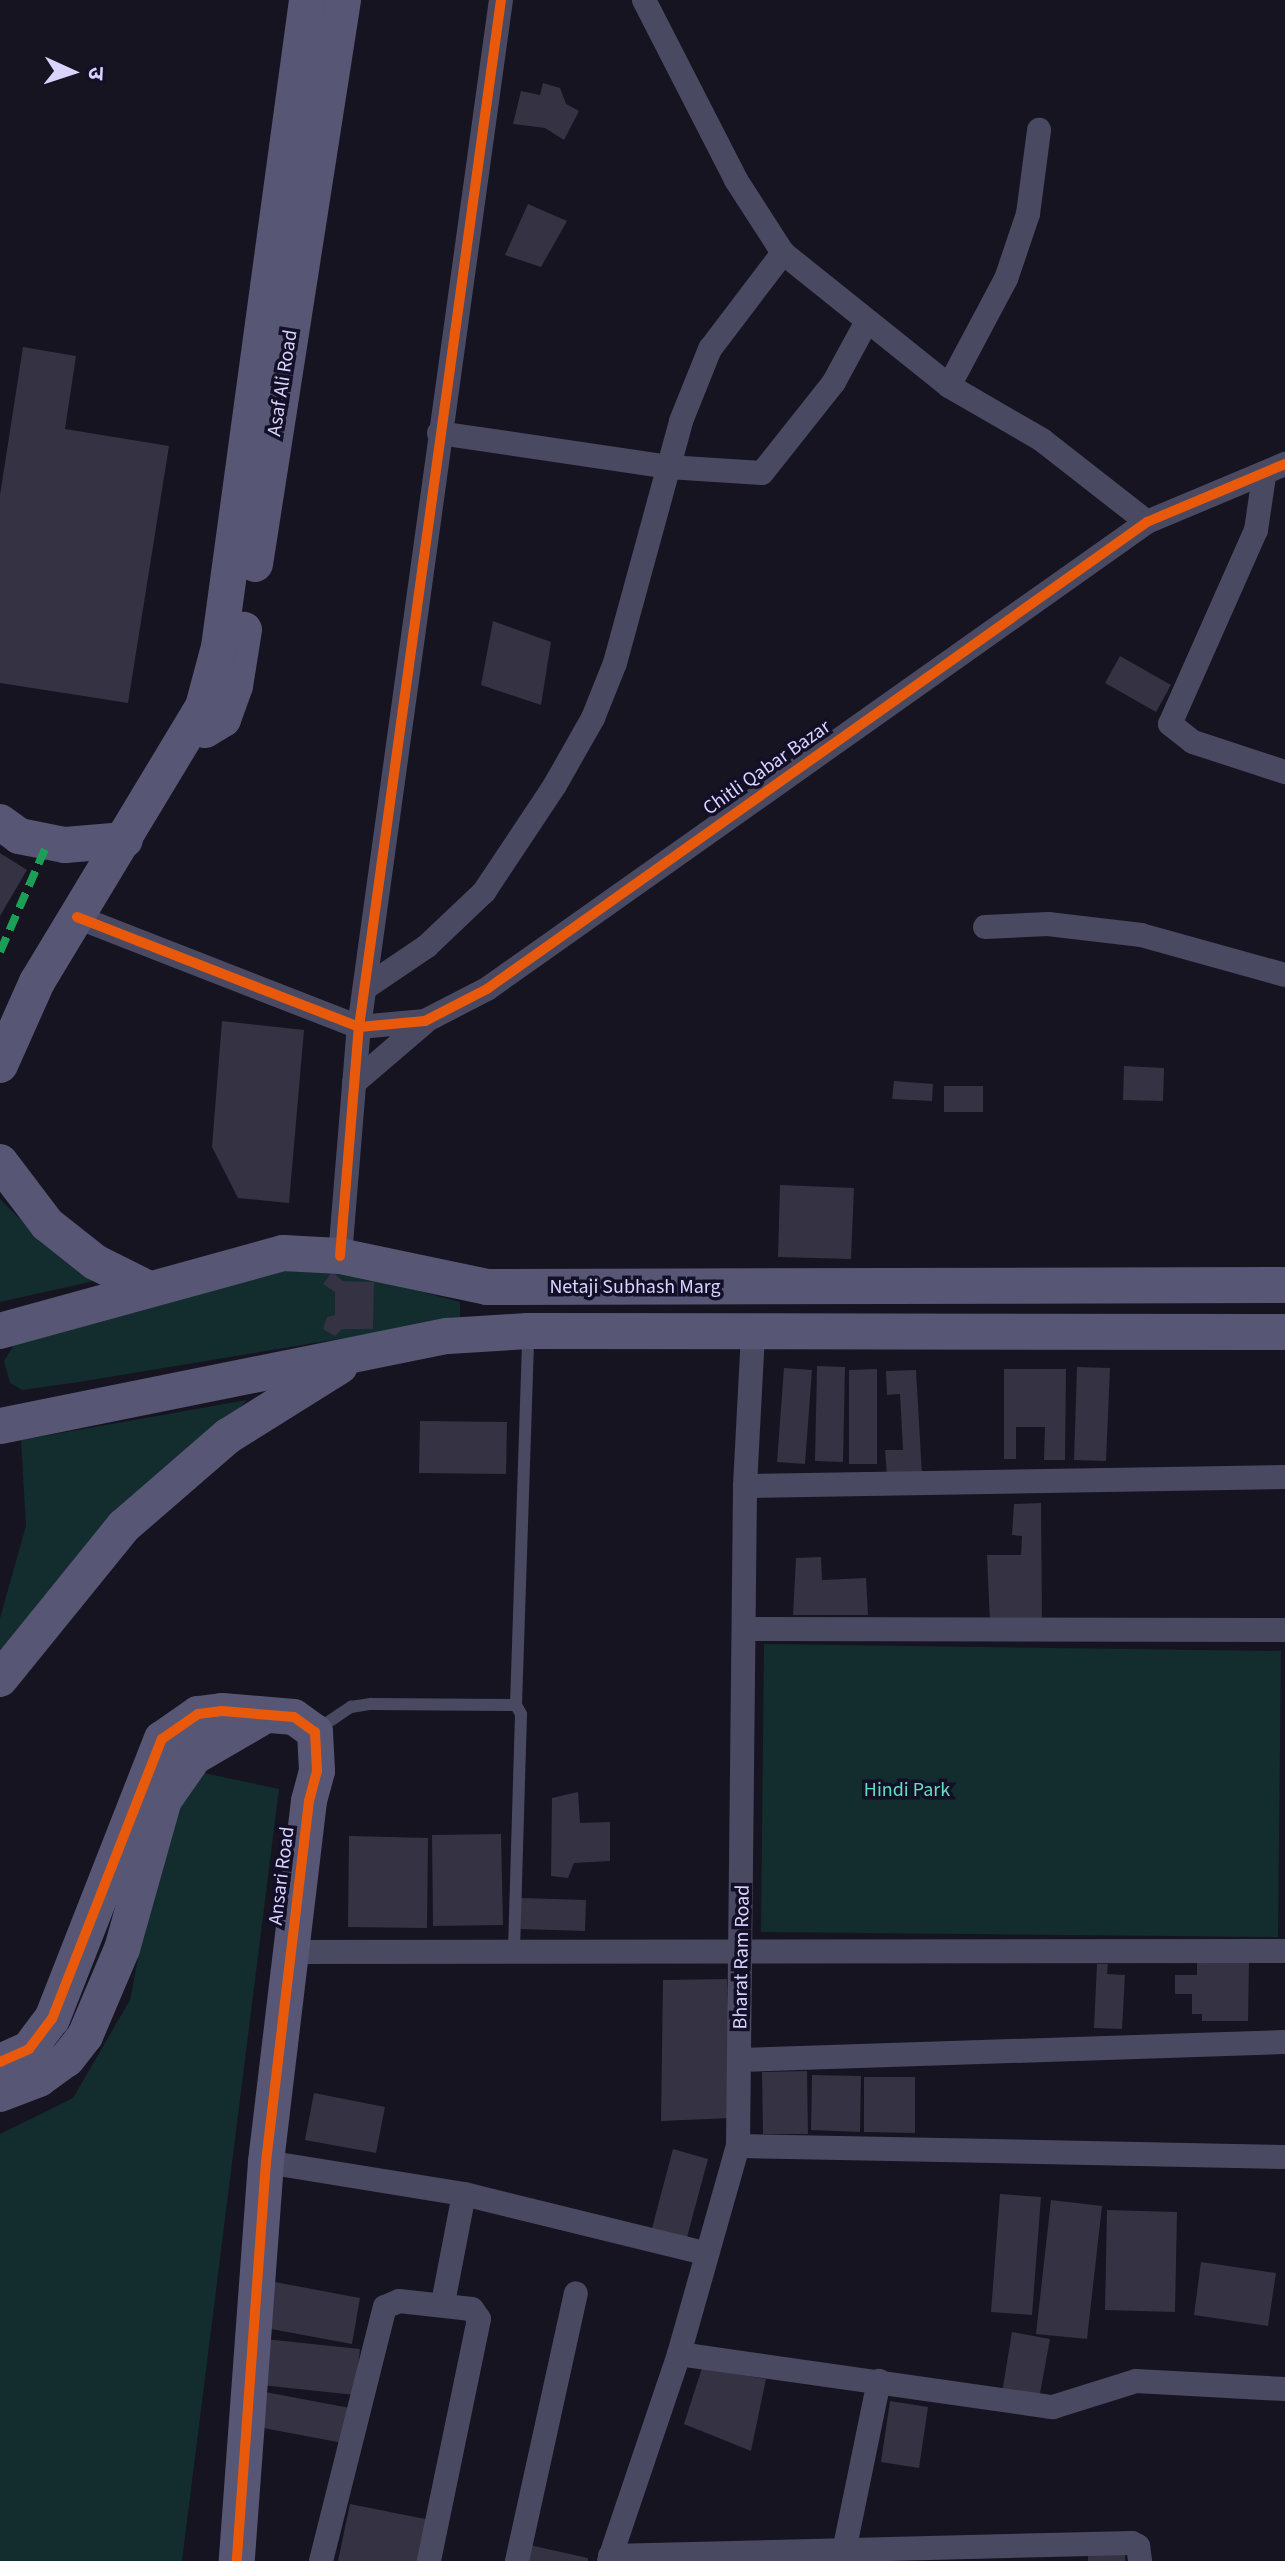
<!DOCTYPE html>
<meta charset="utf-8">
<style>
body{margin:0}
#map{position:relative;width:1285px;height:2561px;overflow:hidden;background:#161421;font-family:"Source Sans 3","Noto Sans Devanagari",sans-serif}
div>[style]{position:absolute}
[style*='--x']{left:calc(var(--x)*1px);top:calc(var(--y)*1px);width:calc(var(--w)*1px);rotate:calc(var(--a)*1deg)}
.green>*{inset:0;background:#132c2d}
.building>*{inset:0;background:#343243}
.lane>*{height:12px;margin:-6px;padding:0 6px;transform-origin:6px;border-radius:6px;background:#4a4962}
.street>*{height:24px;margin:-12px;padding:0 12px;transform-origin:12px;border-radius:12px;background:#4a4962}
.secondary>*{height:36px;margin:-18px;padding:0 18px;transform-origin:18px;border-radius:18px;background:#575674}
.quiet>*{height:8px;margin-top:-4px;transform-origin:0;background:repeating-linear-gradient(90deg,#1a9f57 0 16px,transparent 0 24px)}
.cycleway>*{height:10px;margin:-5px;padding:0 5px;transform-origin:5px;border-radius:5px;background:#e8590c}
span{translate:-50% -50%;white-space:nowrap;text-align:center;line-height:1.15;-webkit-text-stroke:7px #130f26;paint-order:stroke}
.street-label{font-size:20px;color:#d9d4ff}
.park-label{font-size:20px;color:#5fe0c0}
.north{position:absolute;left:32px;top:32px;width:80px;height:80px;-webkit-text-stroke:6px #130f26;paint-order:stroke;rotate:93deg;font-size:22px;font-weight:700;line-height:32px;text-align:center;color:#d9d4ff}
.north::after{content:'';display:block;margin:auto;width:28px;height:36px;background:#d9d4ff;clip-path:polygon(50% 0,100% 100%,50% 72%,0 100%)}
</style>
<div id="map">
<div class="green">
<i style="clip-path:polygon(0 1199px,41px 1240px,99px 1280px,0 1302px)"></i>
<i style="clip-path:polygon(303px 1260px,460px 1302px,460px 1319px,79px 1382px,22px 1390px,10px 1383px,4px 1361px,14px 1345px)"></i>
<i style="clip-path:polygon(247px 1400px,0 1668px,0 1618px,26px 1526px,21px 1440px)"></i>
<i style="clip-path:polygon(764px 1644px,1281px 1651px,1278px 1937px,761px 1932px)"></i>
<i style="clip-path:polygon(204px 1773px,279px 1789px,182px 2561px,0 2561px,0 2134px,73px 2098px,130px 2000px,163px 1830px)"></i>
</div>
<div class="building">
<i style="clip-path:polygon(543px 83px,560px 88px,566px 104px,579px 111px,564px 140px,545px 128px,513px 124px,521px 91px,540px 95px)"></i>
<i style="clip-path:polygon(528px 204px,567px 221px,541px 267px,505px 255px)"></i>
<i style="clip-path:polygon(23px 347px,76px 356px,65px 429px,169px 446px,128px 703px,0 683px,0 495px)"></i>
<i style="clip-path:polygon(493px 621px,551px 642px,541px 705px,481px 685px)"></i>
<i style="clip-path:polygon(1120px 656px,1171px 685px,1156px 712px,1105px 683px)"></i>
<i style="clip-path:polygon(0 853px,27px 870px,0 916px)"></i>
<i style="clip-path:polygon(222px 1021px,304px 1030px,289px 1203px,238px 1198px,212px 1147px)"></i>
<i style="clip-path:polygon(1124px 1066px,1164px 1068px,1163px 1101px,1123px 1100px)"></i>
<i style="clip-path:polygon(894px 1081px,933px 1084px,932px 1101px,892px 1099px)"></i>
<i style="clip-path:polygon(944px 1086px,983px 1086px,983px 1112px,944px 1112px)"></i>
<i style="clip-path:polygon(780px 1185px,854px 1188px,851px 1259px,778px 1257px)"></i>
<i style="clip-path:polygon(332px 1272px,343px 1281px,374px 1282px,373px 1329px,342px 1329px,335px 1336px,323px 1329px,327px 1317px,335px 1315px,335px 1292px,323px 1284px)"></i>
<i style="clip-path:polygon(817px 1366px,845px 1367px,843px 1462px,815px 1461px)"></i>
<i style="clip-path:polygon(1077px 1367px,1110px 1368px,1106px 1461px,1074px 1460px)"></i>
<i style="clip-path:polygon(784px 1368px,812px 1370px,805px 1464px,777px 1462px)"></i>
<i style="clip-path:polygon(877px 1369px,877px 1464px,849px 1464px,849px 1370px)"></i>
<i style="clip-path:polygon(1004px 1369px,1066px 1369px,1065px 1460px,1044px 1460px,1045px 1427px,1016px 1427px,1016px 1459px,1004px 1459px)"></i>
<i style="clip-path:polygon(916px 1370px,922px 1475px,887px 1476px,885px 1450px,903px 1450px,900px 1394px,887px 1395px,886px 1371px)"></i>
<i style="clip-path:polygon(420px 1421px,507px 1422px,506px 1474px,419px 1473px)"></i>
<i style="clip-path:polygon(1041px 1503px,1042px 1621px,990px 1623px,987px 1555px,1021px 1555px,1022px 1536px,1012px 1535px,1014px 1504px)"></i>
<i style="clip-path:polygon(821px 1557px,822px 1580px,866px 1578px,868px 1615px,793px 1615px,796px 1558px)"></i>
<i style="clip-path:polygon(578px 1792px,580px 1823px,610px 1822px,610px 1861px,574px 1863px,568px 1878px,551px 1876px,552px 1798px)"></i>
<i style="clip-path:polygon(501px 1834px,503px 1925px,433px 1926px,432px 1835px)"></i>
<i style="clip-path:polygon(349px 1836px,428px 1838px,427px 1928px,348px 1927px)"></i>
<i style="clip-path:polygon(521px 1898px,586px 1900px,585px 1931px,520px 1929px)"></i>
<i style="clip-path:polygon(1197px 1962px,1249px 1962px,1248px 2021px,1202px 2021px,1202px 2014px,1192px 2014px,1192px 1994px,1175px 1994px,1175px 1975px,1197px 1975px)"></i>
<i style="clip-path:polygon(1097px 1964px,1108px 1964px,1107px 1974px,1125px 1975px,1122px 2029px,1094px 2028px)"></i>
<i style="clip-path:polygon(727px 1979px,731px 2118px,661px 2121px,663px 1980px)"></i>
<i style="clip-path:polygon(807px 2071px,808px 2134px,763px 2134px,762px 2072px)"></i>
<i style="clip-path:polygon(812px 2075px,861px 2076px,860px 2132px,811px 2130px)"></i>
<i style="clip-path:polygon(864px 2077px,915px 2077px,915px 2133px,864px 2132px)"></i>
<i style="clip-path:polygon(314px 2093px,385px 2107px,376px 2153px,305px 2140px)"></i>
<i style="clip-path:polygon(673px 2149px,708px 2159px,686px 2241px,651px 2232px)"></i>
<i style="clip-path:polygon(1000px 2194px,1041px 2197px,1032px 2315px,991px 2312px)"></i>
<i style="clip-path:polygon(1051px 2200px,1102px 2206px,1087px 2339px,1036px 2334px)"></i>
<i style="clip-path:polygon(1107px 2210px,1177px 2212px,1175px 2312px,1105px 2310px)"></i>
<i style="clip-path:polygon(1201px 2262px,1276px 2273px,1268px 2326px,1194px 2315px)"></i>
<i style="clip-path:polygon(264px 2280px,360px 2298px,352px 2344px,255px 2326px)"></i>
<i style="clip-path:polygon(1012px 2332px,1050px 2339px,1039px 2399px,1002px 2393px)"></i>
<i style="clip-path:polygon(265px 2339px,360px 2349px,355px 2395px,261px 2385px)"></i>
<i style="clip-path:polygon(702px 2368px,766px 2379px,751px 2451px,684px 2424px)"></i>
<i style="clip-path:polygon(265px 2392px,350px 2408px,343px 2443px,258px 2427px)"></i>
<i style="clip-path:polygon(890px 2401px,928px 2407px,919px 2468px,881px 2462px)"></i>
<i style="clip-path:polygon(350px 2504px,430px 2520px,421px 2561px,338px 2561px)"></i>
<i style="clip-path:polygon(525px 2544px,588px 2558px,588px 2561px,521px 2561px)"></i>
<i style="clip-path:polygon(1088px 2555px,1125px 2555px,1125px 2561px,1088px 2561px)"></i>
</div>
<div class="lane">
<i style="--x:516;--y:1705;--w:369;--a:-88.1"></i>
<i style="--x:318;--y:1729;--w:40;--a:-34"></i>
<i style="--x:351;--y:1707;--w:20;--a:-9"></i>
<i style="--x:371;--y:1704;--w:145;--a:0.4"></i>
<i style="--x:516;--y:1705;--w:10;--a:61"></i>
<i style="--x:521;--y:1714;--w:237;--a:91.7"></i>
</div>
<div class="street">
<i style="--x:644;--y:0;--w:202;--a:62.9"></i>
<i style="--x:736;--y:180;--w:87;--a:57.2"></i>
<i style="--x:783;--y:253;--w:213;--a:38.7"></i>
<i style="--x:949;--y:386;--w:108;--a:30.1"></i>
<i style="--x:1042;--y:440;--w:133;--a:38"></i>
<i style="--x:949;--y:386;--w:121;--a:-62"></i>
<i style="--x:1006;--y:279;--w:69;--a:-71.3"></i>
<i style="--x:1028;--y:214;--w:85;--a:-82.5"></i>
<i style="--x:439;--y:433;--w:232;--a:8.4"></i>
<i style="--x:668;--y:467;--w:94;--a:3.7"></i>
<i style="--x:762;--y:473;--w:116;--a:-51.6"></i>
<i style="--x:834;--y:382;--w:67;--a:-61.5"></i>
<i style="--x:1264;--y:476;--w:55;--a:98.4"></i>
<i style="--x:1256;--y:530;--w:212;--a:113.9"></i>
<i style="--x:1170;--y:724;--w:29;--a:38"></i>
<i style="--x:1193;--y:742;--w:97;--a:18.1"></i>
<i style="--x:77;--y:917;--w:303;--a:21.3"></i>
<i style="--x:359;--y:1027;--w:66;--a:-5.2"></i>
<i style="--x:425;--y:1021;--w:70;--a:-27.3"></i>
<i style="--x:487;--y:989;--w:809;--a:-35.28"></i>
<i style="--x:1147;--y:522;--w:150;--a:-22.8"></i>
<i style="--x:985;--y:927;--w:63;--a:-2.7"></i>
<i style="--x:1048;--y:924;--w:94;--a:6.7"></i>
<i style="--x:1141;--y:935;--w:149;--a:15.5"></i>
<i style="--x:365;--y:988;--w:75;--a:-34.1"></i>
<i style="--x:427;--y:946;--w:79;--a:-43.5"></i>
<i style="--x:484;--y:892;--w:128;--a:-56.4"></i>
<i style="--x:555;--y:785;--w:77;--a:-60.4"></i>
<i style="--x:593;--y:718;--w:59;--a:-68.2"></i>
<i style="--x:615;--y:663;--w:251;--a:-74.7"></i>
<i style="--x:681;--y:421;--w:78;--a:-68.1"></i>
<i style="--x:710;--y:349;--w:121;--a:-52.8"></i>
<i style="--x:354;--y:1083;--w:92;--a:-40.6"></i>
<i style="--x:340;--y:1256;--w:230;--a:-85.3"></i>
<i style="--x:359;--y:1027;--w:1037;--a:-82.13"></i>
<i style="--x:745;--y:1486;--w:540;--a:-0.95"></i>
<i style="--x:744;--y:1629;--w:541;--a:0.11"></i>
<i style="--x:290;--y:1952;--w:995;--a:-0.06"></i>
<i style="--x:740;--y:2060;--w:545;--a:-1.89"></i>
<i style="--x:738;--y:2146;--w:547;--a:1.15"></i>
<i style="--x:266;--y:2162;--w:201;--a:9.2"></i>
<i style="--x:464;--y:2194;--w:248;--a:13.8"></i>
<i style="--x:443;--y:2303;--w:111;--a:-79.1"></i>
<i style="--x:679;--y:2354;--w:378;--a:8.1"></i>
<i style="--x:1053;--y:2407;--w:87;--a:-17.4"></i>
<i style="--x:1136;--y:2381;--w:149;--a:3.1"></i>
<i style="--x:610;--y:2556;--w:522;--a:-1.43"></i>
<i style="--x:1132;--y:2543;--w:7;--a:27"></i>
<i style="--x:1138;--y:2546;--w:15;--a:82"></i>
<i style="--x:321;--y:2561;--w:262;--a:-75.9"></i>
<i style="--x:385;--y:2307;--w:15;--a:-23"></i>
<i style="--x:399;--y:2301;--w:73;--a:6.3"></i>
<i style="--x:472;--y:2309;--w:12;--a:55"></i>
<i style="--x:479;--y:2319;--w:247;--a:101.7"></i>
<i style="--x:517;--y:2561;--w:274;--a:-77.6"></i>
<i style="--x:609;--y:2561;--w:219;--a:-71.3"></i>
<i style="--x:679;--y:2354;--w:216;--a:-74.2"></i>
<i style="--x:738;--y:2146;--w:660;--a:-89.39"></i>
<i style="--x:745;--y:1486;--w:153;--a:-87"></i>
<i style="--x:842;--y:2561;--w:184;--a:-78.4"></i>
</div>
<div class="secondary">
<i style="--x:255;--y:564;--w:571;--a:-81.13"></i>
<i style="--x:205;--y:730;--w:21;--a:-31"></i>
<i style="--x:223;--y:719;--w:35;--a:-70"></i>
<i style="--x:235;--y:686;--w:57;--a:-80.9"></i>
<i style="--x:0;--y:822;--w:24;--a:36"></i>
<i style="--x:19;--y:836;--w:47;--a:11.1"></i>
<i style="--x:65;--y:845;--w:60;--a:-4.8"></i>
<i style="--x:0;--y:1065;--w:91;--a:-66"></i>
<i style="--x:37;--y:982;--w:321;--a:-58.9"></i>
<i style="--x:203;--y:707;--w:62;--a:-75.1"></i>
<i style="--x:219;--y:647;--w:653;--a:-82.25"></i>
<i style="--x:0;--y:1162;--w:78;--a:52.8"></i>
<i style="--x:47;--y:1224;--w:61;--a:38.4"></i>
<i style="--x:95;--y:1262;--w:60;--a:26.6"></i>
<i style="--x:0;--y:1331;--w:294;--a:-15.4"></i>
<i style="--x:283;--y:1253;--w:57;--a:3"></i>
<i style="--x:340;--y:1256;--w:150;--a:11.9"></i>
<i style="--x:487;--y:1287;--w:798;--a:-0.14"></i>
<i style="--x:0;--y:1426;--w:457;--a:-11.4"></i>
<i style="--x:448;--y:1336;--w:80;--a:-3.6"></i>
<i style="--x:528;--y:1331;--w:757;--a:0.08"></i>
<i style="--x:0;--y:1679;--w:197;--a:-51"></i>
<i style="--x:124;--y:1526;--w:138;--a:-40.9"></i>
<i style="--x:228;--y:1436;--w:132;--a:-32"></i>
<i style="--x:0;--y:2062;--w:32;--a:-24"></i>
<i style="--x:29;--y:2049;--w:38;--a:-53"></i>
<i style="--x:52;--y:2019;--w:301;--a:-68.6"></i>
<i style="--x:162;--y:1739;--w:44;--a:-34.8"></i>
<i style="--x:198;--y:1714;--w:24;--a:-7"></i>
<i style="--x:222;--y:1711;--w:72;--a:4.8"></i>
<i style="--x:294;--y:1717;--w:26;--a:36"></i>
<i style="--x:315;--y:1732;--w:39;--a:87"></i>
<i style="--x:317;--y:1771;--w:31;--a:105"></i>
<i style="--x:309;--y:1801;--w:364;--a:96.8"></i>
<i style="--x:266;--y:2162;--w:400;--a:94.2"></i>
<i style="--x:0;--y:2094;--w:42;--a:-21"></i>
<i style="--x:39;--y:2079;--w:34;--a:-36"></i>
<i style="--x:67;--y:2059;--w:29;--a:-52"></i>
<i style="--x:85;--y:2036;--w:95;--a:-67"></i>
<i style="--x:122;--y:1949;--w:155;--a:-74.3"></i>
<i style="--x:164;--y:1800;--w:52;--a:-55.1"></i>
<i style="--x:194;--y:1757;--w:78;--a:-30.2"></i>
</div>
<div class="quiet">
<i style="--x:0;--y:952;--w:120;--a:-66.4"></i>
</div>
<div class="cycleway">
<i style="--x:77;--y:917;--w:303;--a:21.3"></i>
<i style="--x:359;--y:1027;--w:66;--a:-5.2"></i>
<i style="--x:425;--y:1021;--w:70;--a:-27.3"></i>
<i style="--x:487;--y:989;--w:809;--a:-35.28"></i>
<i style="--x:1147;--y:522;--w:150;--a:-22.8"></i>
<i style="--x:340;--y:1256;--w:230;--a:-85.3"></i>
<i style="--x:359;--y:1027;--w:1037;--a:-82.13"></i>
<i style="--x:0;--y:2062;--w:32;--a:-24"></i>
<i style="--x:29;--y:2049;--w:38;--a:-53"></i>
<i style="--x:52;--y:2019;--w:301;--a:-68.6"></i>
<i style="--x:162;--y:1739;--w:44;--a:-34.8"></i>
<i style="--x:198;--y:1714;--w:24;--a:-7"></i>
<i style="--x:222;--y:1711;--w:72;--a:4.8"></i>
<i style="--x:294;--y:1717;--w:26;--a:36"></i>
<i style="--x:315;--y:1732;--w:39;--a:87"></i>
<i style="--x:317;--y:1771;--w:31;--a:105"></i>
<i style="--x:309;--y:1801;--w:364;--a:96.8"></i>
<i style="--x:266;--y:2162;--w:400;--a:94.2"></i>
</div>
<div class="street-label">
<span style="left:283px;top:383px;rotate:-81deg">Asaf Ali Road</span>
<span style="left:767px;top:768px;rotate:-35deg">Chitli Qabar Bazar</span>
<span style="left:635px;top:1287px">Netaji Subhash Marg</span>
<span style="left:282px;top:1876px;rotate:-83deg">Ansari Road</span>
<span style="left:742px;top:1957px;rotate:-89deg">Bharat Ram Road</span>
</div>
<div class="park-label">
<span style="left:907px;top:1790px">Hindi Park</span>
</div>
<div class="north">उ</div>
</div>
